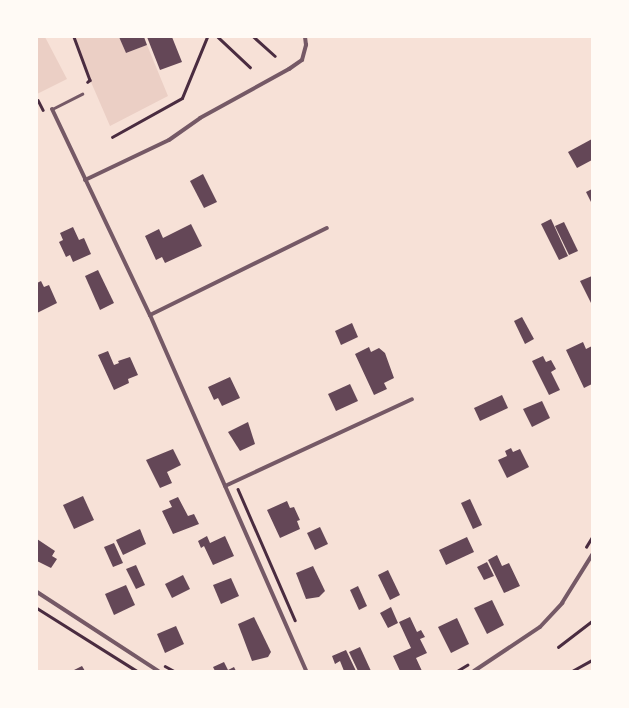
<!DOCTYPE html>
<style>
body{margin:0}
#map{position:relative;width:629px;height:708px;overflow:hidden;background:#f7e1d7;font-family:Poppins,sans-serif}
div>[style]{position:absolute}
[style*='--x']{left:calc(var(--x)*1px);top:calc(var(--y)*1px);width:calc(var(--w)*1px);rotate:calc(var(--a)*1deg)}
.green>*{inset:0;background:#ebcfc5}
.building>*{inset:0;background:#644757}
.path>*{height:2.5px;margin:-1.25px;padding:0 1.25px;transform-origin:1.25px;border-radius:1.25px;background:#4a2c40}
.service>*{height:3px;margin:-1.5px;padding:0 1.5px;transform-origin:1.5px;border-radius:1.5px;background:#755966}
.minor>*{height:4px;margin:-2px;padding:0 2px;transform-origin:2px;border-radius:2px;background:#755966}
span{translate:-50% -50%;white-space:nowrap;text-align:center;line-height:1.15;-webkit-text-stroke:3px #fffaf5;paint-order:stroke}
.frame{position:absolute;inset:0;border:38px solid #fffaf5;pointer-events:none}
</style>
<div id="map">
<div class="green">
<i style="clip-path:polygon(37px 37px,45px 37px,67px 79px,37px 94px)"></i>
<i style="clip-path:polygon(75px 37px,119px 37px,126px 53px,147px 45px,168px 96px,110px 126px,78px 52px)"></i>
</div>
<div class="building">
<i style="clip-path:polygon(119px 37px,144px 37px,147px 45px,126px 53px)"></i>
<i style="clip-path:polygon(147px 37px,172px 37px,182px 62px,160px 70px)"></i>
<i style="clip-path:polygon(592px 139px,592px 160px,577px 168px,568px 152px)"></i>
<i style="clip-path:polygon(203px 174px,217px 202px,204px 208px,190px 181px)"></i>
<i style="clip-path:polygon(592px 189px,592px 204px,586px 192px)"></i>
<i style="clip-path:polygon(551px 219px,568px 256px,559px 260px,541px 224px)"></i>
<i style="clip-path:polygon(564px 222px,578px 251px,569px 255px,555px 226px)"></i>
<i style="clip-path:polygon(191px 224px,202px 246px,165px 263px,162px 257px,156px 260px,145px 236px,159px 229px,163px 238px)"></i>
<i style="clip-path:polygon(73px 227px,79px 240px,84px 238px,91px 254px,73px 262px,70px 255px,66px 257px,59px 242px,63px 240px,60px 233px)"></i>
<i style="clip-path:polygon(98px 270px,114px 303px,100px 310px,85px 276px)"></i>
<i style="clip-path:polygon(592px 276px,592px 305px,580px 281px)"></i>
<i style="clip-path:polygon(41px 281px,44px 287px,49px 285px,57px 303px,37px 313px,37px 283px)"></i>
<i style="clip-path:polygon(522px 317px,534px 339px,525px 344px,514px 321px)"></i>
<i style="clip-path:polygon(352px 323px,358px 337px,341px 345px,335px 331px)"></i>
<i style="clip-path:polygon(583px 342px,586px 349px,592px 346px,592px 384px,584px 388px,566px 350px)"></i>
<i style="clip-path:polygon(369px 347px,371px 352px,379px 348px,385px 353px,394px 378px,384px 383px,387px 389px,374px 395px,355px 354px)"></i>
<i style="clip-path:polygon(108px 351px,114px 365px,119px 363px,118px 361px,130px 357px,138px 375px,128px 379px,129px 383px,114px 390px,98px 355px)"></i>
<i style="clip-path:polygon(543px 356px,546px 362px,551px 360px,556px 369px,551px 372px,560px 390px,549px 395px,532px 361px)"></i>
<i style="clip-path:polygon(230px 377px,240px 398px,222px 406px,218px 398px,214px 400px,208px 387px)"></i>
<i style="clip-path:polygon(350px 384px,358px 401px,336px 411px,328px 394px)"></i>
<i style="clip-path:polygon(502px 395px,508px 408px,480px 421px,474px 408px)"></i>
<i style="clip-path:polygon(542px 401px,550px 418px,532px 427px,523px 409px)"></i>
<i style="clip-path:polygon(248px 422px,255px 444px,240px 451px,228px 432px)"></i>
<i style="clip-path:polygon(511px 448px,513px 452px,520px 449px,529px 467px,507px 478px,498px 460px,507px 456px,505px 451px)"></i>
<i style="clip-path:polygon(173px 449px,181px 465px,167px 472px,172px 483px,160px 488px,146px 460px)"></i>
<i style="clip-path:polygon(83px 496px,94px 520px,74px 529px,63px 505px)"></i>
<i style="clip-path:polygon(178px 497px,188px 516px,194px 514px,199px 524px,173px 534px,162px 511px,172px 507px,169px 501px)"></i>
<i style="clip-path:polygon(470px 499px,482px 525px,473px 529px,461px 503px)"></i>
<i style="clip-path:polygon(287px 501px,290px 508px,294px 507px,300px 520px,297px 521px,300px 529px,280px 538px,267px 510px)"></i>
<i style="clip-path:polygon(320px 527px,328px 544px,315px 550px,307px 533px)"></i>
<i style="clip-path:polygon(140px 529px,146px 544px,123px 555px,116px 540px)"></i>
<i style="clip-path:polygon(207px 536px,210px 543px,225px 536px,234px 556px,213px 565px,204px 546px,201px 548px,198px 541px)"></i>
<i style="clip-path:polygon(467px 537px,474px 552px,446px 565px,439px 550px)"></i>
<i style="clip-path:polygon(37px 539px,55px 551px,52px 556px,57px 559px,51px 568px,37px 561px)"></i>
<i style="clip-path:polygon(114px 543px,123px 563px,113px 567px,104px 547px)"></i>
<i style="clip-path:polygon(497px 555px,502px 566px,509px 563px,520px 586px,504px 593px,488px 560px)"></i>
<i style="clip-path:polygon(487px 562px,494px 576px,484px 580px,477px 567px)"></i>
<i style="clip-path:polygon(136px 565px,145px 585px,136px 589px,126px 569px)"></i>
<i style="clip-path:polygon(313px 566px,325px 591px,319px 597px,306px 599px,296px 573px)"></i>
<i style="clip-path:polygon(388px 570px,400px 595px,390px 600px,378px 575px)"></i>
<i style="clip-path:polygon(183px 575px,190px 589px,172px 598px,165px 584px)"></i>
<i style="clip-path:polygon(231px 578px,239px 596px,221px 604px,213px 585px)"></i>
<i style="clip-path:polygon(126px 585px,135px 605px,114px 615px,105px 594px)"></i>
<i style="clip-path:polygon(358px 586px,367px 606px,359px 610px,350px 590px)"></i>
<i style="clip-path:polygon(492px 600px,504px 625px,487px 634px,474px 608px)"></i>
<i style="clip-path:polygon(391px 607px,398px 623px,388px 628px,380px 613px)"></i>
<i style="clip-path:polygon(254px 617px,271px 652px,268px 657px,252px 661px,238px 624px)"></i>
<i style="clip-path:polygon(410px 617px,417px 632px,421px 630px,425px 637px,420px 639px,427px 653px,416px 658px,422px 671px,400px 671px,393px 656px,411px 648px,399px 622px)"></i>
<i style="clip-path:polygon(457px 618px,469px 644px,451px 653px,438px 627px)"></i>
<i style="clip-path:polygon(176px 626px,184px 644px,165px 653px,157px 634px)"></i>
<i style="clip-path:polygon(360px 647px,371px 671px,358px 671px,349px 652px)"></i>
<i style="clip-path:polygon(346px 650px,356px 671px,344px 671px,340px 661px,335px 664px,332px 656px)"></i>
<i style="clip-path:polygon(224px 662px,228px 670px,234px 667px,236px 671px,215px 671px,213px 667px)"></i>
<i style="clip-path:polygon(82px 666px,85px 671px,72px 671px)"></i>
</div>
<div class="path">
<i style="--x:74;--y:37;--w:46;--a:69.6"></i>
<i style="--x:90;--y:80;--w:3;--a:135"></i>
<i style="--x:218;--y:37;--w:44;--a:43.2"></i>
<i style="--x:254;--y:37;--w:28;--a:42"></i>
<i style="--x:38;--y:100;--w:11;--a:63"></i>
<i style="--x:112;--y:137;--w:80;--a:-29.1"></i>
<i style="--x:182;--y:98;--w:66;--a:-67.7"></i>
<i style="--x:238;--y:489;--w:143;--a:66.5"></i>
<i style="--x:586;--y:547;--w:12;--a:-59"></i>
<i style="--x:37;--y:608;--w:118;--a:32.2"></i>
<i style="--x:558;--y:647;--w:43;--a:-37.4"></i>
<i style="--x:165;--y:666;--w:10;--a:29"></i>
<i style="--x:457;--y:671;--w:12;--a:-31"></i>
<i style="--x:572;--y:671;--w:23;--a:-29"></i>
</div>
<div class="service">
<i style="--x:52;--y:109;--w:34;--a:-27"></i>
</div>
<div class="minor">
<i style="--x:52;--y:109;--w:228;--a:64.6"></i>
<i style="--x:150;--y:315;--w:389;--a:66.3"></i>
<i style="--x:85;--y:180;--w:93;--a:-25.5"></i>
<i style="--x:169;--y:140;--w:38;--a:-35"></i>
<i style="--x:200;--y:118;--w:102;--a:-28.8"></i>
<i style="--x:289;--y:69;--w:16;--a:-35"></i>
<i style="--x:302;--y:60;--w:16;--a:-75"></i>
<i style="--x:306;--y:45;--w:8;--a:-97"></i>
<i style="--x:150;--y:315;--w:197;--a:-26.2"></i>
<i style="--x:225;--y:486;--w:206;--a:-24.9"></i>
<i style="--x:37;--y:592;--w:145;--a:33.1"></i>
<i style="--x:474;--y:671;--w:79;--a:-33.7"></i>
<i style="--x:540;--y:627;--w:33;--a:-47"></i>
<i style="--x:562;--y:603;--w:57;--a:-58"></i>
</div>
<div class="frame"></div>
</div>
